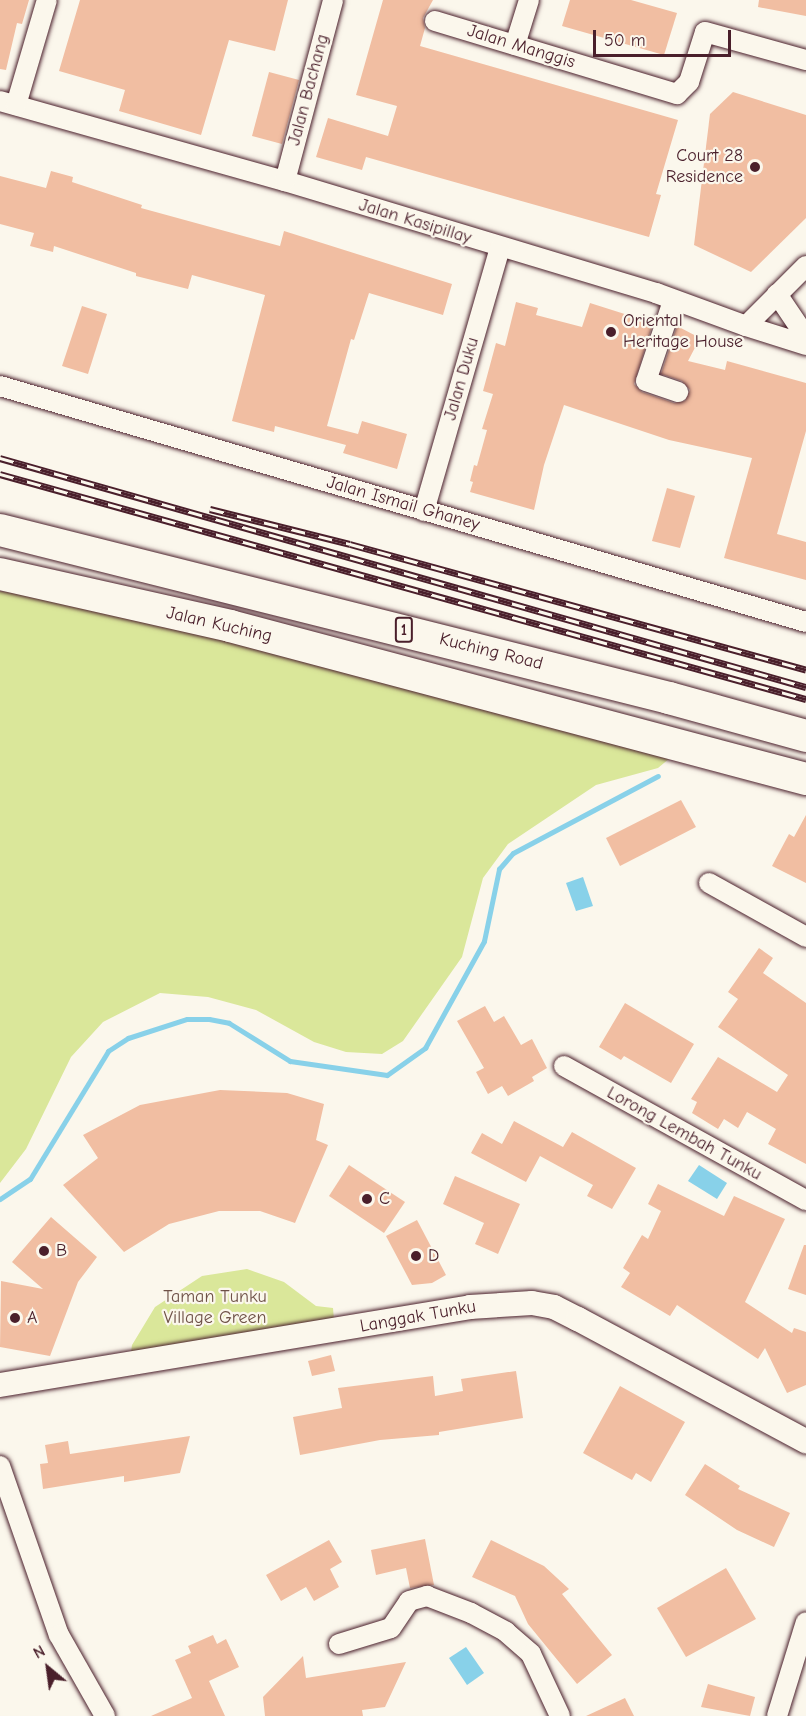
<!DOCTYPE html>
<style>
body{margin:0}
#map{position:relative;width:806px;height:1716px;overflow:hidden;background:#fbf7ec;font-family:"Comic Neue",sans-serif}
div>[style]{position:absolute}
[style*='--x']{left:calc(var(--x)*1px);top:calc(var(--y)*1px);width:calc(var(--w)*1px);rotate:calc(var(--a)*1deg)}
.green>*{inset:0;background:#dae79a}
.water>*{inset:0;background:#88d1e9}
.stream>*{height:5px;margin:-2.5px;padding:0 2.5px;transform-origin:2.5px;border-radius:2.5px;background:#88d1e9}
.building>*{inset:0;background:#f1bea2}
.roads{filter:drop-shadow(0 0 2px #4a1f2b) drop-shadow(0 0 2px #4a1f2b)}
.minor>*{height:20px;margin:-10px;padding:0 10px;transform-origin:10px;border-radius:10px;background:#fbf7ec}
.tertiary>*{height:24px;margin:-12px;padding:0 12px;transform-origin:12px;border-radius:12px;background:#fbf7ec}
.trunk>*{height:32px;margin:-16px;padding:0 16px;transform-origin:16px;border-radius:16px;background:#fbf7ec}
.rail>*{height:7px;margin-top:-3.5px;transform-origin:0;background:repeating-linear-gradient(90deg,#fbf7ec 0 14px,#4a1f2b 0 28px);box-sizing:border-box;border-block:2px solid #4a1f2b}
.dots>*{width:16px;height:16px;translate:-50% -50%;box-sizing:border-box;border:3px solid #fbf7ec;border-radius:50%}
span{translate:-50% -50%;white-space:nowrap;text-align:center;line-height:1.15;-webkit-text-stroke:4.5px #fbf7ec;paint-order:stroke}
.shield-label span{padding:2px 4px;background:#fbf7ec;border:2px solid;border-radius:4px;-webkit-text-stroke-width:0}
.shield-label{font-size:16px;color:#4a1f2b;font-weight:700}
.street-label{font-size:18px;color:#4a1f2b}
.poi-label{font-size:18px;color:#4a1f2b}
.right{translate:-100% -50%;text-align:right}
.left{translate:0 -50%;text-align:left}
.park-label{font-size:18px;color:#6e5147}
.north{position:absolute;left:18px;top:1638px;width:60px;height:60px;-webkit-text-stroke:4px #fbf7ec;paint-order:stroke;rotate:331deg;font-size:16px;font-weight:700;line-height:24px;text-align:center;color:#4a1f2b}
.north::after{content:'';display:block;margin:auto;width:21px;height:27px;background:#4a1f2b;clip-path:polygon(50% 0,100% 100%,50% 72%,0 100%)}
.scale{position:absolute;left:593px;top:30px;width:138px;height:27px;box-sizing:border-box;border:3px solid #4a1f2b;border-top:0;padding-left:8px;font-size:18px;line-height:21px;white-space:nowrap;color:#4a1f2b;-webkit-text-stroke:4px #fbf7ec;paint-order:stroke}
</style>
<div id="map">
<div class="green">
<i style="clip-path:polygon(0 591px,107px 608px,676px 753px,658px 768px,596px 785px,508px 844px,483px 878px,462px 957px,403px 1041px,382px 1054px,346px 1052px,314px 1042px,256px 1010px,208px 997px,160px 993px,103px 1022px,71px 1057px,26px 1149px,0 1183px)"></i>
<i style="clip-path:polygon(247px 1269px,284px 1282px,316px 1306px,333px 1308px,334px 1320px,130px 1359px,132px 1345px,155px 1307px,202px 1276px)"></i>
</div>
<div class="water">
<i style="clip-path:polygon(583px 877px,593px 906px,576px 911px,566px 883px)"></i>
<i style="clip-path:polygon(699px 1165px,727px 1183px,717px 1199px,688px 1181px)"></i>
<i style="clip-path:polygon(466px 1647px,484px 1673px,467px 1685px,449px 1658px)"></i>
</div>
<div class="stream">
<i style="--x:0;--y:1199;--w:36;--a:-34"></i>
<i style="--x:30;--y:1179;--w:150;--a:-58.6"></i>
<i style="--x:108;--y:1051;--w:24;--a:-33"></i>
<i style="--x:128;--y:1038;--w:62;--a:-17.9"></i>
<i style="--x:187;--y:1019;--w:22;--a:0"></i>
<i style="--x:209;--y:1019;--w:20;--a:11"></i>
<i style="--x:229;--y:1023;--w:72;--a:31.9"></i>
<i style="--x:290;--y:1061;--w:98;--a:8.2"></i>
<i style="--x:387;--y:1075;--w:47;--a:-35.4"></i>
<i style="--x:425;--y:1048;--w:122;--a:-61.1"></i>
<i style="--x:484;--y:941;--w:74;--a:-78.2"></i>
<i style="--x:499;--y:869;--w:21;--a:-49"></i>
<i style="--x:513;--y:853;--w:164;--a:-28"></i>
</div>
<div class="building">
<i style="clip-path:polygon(0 0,29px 0,22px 24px,17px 23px,6px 70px,0 69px)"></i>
<i style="clip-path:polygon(80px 0,288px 0,275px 51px,229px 40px,201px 135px,119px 111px,125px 90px,59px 71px)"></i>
<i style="clip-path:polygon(383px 0,433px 0,423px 18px,425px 28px,420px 46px,678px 120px,656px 194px,661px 195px,649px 237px,366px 157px,362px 170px,316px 157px,328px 118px,388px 136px,397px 106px,356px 95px)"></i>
<i style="clip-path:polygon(570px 0,631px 0,677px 13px,664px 55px,562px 26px)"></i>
<i style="clip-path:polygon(759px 0,806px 0,806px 16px,758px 7px)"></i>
<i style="clip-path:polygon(269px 72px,299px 80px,282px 144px,252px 136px)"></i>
<i style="clip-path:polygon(733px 92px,806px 115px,806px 218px,751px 272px,694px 245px,710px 114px)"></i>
<i style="clip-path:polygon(51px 171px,73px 177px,72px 182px,142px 205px,141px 208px,280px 246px,284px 231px,452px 284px,443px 315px,369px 293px,354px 340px,351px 339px,327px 426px,358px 434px,362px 421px,407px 434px,397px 469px,343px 453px,346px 445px,275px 426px,274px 432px,232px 421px,265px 295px,192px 275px,188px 289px,136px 276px,136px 273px,54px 246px,53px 252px,30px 246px,34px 233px,0 224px,0 176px,46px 188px)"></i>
<i style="clip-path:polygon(516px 302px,538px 308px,536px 315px,582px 327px,590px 303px,653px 323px,634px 384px,642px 392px,674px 403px,685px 401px,690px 390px,682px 381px,661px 374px,677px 326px,700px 338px,688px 361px,725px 370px,727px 361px,806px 383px,806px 431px,777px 534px,806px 542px,806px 580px,724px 558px,752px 458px,669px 440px,564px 405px,544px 465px,534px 510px,470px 492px,473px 482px,470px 481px,474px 465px,477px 466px,487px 430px,482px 429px,493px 394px,483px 391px,496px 343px,505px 346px)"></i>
<i style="clip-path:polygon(82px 306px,107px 314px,88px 374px,62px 366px)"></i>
<i style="clip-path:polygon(667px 488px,695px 496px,680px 548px,652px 541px)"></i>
<i style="clip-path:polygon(681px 800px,696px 827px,620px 866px,606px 838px)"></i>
<i style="clip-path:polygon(806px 815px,806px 883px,772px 866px,789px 834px,794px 837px)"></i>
<i style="clip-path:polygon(759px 948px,773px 958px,763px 973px,806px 1003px,806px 1164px,768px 1144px,776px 1129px,747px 1112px,738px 1128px,724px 1119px,718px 1129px,692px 1113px,697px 1102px,691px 1099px,718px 1057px,777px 1092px,788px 1075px,718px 1027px,738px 999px,728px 992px)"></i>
<i style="clip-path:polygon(625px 1003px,694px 1044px,671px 1083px,624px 1056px,621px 1060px,599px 1047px)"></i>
<i style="clip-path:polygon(485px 1006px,494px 1022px,504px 1016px,521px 1045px,532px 1039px,547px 1068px,532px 1077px,534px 1081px,508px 1096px,502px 1086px,488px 1094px,476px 1072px,484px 1068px,457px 1021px)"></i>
<i style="clip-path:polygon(220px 1090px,287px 1093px,324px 1104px,316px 1140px,328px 1145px,295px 1223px,260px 1211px,219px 1211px,169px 1224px,124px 1252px,63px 1185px,98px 1158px,83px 1135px,140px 1105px)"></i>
<i style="clip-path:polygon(514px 1121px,563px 1147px,572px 1132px,636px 1168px,612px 1209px,587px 1196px,593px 1185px,540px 1156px,526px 1182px,471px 1153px,482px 1133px,502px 1144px)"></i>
<i style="clip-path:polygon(349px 1165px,405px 1202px,384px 1233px,329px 1196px)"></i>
<i style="clip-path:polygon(455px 1176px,520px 1204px,498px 1254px,475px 1244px,484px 1223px,443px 1204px)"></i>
<i style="clip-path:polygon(658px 1184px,724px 1216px,734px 1196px,785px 1219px,745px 1302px,792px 1333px,794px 1328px,806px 1332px,806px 1385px,787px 1393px,765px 1348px,758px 1359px,677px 1305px,670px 1316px,621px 1287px,630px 1273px,623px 1268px,642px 1235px,648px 1239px,661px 1211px,648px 1204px)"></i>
<i style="clip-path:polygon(51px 1217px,97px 1257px,78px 1282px,50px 1356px,0 1347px,1px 1281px,43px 1289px,12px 1262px)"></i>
<i style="clip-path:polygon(417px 1220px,446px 1275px,432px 1283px,412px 1285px,386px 1236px)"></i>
<i style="clip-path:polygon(804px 1245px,806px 1245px,806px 1295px,788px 1289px)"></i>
<i style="clip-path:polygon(331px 1355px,335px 1371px,312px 1376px,308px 1361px)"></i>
<i style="clip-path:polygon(516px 1371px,523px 1418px,439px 1432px,439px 1435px,380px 1440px,300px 1455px,293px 1417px,342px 1408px,338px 1388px,433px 1376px,435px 1396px,463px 1391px,461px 1379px)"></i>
<i style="clip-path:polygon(620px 1386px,685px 1422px,651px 1482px,636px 1473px,632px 1480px,583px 1453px)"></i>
<i style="clip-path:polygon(190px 1436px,180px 1473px,124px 1482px,124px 1476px,43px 1489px,40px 1464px,48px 1463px,45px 1445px,68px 1441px,70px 1454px)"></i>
<i style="clip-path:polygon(705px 1464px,740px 1486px,738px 1489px,790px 1513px,774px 1547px,737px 1530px,685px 1495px)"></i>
<i style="clip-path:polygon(425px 1539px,434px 1585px,410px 1588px,406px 1568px,376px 1575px,371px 1550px)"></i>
<i style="clip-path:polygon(329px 1540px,342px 1562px,330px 1569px,339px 1587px,314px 1601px,306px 1587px,281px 1601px,266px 1575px)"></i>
<i style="clip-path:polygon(491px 1540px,544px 1566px,569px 1589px,562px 1594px,612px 1655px,577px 1684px,528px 1624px,515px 1596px,472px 1577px)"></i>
<i style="clip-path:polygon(726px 1568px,756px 1619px,686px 1657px,657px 1608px)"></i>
<i style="clip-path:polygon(213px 1635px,217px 1644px,226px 1639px,239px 1667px,209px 1681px,225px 1716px,151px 1716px,192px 1698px,175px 1660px,191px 1653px,188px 1646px)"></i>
<i style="clip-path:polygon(303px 1656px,306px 1678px,406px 1662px,385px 1707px,362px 1710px,363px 1716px,265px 1716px,263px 1697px)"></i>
<i style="clip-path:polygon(708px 1684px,755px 1697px,750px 1716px,701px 1707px)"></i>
<i style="clip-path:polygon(625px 1698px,634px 1716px,586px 1716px)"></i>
</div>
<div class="roads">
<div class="minor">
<i style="--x:435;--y:21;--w:253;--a:16.8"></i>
<i style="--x:677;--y:94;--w:17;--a:-45"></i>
<i style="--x:689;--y:82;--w:52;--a:-72.3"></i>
<i style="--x:705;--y:32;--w:105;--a:15.5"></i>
<i style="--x:515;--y:45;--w:47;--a:-72.7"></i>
<i style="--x:0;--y:101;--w:296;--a:15.7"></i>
<i style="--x:285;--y:181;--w:388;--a:16.8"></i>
<i style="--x:656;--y:293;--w:96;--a:20.1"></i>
<i style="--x:746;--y:326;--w:85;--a:-45"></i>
<i style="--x:16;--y:105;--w:109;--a:-73.6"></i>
<i style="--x:285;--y:181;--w:187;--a:-75.1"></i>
<i style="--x:777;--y:294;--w:52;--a:56"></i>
<i style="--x:673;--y:301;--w:84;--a:108.6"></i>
<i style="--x:646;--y:381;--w:34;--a:19"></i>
<i style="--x:746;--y:326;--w:63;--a:17.6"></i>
<i style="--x:0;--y:386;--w:840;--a:16.32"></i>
<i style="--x:424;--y:511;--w:274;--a:-73.9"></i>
<i style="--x:709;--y:883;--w:111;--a:29.1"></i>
<i style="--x:564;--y:1066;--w:277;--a:29"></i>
<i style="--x:0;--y:1466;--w:179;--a:70.8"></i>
<i style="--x:59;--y:1635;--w:93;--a:60.4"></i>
<i style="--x:339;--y:1644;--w:54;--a:-17.1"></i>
<i style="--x:391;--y:1628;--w:32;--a:-56"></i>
<i style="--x:409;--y:1601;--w:19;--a:-16"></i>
<i style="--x:427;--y:1596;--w:47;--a:21.1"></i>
<i style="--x:471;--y:1613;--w:40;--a:28"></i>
<i style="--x:506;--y:1632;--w:33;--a:41"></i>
<i style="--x:531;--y:1654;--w:68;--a:64.9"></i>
<i style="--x:777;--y:1716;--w:98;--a:-72.9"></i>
</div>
<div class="tertiary">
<i style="--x:0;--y:1385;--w:476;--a:-9.4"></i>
<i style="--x:470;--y:1307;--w:62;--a:-3.7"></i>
<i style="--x:532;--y:1303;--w:22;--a:10"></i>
<i style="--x:554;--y:1307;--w:27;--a:27"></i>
<i style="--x:578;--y:1319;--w:259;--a:28.2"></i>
</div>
<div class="trunk">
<i style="--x:0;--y:530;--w:690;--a:14.1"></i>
<i style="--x:669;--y:698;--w:142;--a:15.5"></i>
<i style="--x:0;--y:574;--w:236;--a:12.7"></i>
<i style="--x:230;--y:626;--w:596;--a:14.88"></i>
</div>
</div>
<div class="rail">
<i style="--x:0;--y:458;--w:838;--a:15.86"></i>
<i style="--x:0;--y:474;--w:837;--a:15.6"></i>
<i style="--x:210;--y:509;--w:144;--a:14"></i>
<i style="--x:350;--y:544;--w:473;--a:15.4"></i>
</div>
<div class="dots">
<i style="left:755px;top:167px;background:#4a1f2b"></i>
<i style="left:611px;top:332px;background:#4a1f2b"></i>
<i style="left:367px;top:1199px;background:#4a1f2b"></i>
<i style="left:44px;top:1251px;background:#4a1f2b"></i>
<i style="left:416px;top:1256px;background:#4a1f2b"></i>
<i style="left:15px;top:1318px;background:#4a1f2b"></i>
</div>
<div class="shield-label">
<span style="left:404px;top:630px">1</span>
</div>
<div class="street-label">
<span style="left:521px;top:47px;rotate:17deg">Jalan Manggis</span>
<span style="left:309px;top:90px;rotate:-75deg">Jalan Bachang</span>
<span style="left:415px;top:222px;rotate:17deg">Jalan Kasipillay</span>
<span style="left:462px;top:379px;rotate:-74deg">Jalan Duku</span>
<span style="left:403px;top:504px;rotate:16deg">Jalan Ismail Ghaney</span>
<span style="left:219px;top:625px;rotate:13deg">Jalan Kuching</span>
<span style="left:491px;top:652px;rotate:14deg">Kuching Road</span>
<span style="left:684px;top:1134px;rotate:29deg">Lorong Lembah Tunku</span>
<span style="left:418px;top:1317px;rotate:-10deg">Langgak Tunku</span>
</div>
<div class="poi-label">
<span class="right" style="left:743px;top:167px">Court 28<br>Residence</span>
<span class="left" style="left:623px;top:332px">Oriental<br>Heritage House</span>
<span class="left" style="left:379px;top:1199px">C</span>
<span class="left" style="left:56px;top:1251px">B</span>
<span class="left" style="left:428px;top:1256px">D</span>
<span class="left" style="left:27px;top:1318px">A</span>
</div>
<div class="park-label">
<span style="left:215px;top:1308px">Taman Tunku<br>Village Green</span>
</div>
<div class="north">N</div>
<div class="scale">50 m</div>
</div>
